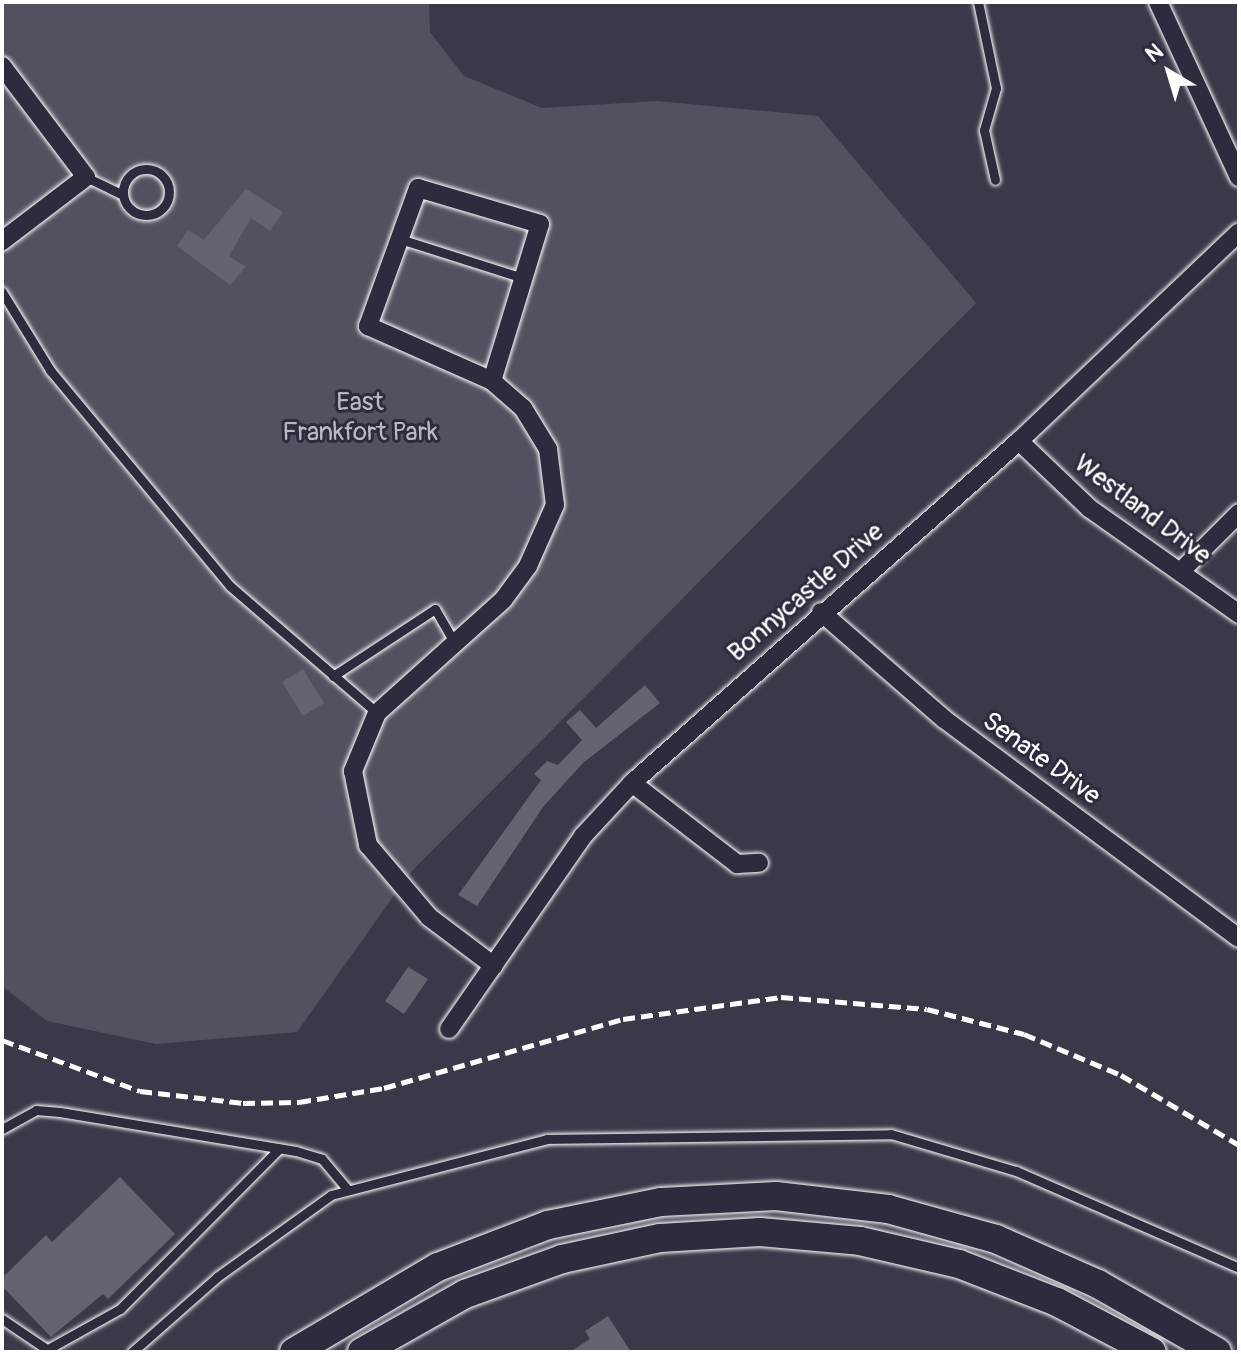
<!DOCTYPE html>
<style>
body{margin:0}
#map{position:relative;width:1241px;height:1354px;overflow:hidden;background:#3c3749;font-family:Pangolin,sans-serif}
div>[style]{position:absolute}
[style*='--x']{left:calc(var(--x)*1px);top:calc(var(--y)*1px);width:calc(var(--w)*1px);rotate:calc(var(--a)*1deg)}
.green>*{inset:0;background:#555060}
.building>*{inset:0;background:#666270}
.roads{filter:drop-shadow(0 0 2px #fff) drop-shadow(0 0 2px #fff)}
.service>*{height:9px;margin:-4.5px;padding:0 4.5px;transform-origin:4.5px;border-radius:4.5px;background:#2f2a3d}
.service>.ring{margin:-4.5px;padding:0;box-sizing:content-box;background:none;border:9px solid #2f2a3d;border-radius:50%}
.minor>*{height:18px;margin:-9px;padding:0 9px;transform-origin:9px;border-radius:9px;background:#2f2a3d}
.primary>*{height:28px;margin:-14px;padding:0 14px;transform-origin:14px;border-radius:14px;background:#2f2a3d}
.rail>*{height:5px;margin-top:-2.5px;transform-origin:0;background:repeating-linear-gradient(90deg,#fff 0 12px,transparent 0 18px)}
span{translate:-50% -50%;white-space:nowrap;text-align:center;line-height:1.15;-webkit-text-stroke:6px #2f2a3d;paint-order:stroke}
.park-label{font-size:26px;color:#bbb9bf}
.street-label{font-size:26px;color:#fff}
.frame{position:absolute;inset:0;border:4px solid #fff;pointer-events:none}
.north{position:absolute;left:1129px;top:32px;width:80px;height:80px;-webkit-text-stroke:6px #2f2a3d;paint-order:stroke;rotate:322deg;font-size:22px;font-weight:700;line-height:32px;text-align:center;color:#fff}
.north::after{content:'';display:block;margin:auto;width:28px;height:36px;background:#fff;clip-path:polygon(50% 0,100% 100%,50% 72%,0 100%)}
</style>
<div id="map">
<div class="green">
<i style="clip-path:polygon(2px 2px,429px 2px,430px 32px,464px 76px,542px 108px,657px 101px,818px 116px,976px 303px,410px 873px,297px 1032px,156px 1044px,47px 1021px,2px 986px)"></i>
</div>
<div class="building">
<i style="clip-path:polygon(246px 189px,283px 212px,270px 231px,251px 218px,229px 256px,246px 267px,230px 285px,177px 246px,188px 230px,204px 240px)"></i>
<i style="clip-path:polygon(303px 669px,324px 703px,303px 716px,282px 682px)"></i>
<i style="clip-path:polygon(645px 685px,660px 703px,583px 763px,543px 807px,477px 906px,458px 895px,541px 780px,534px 774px,547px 761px,558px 765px,582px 740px,566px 722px,580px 710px,596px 728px)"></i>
<i style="clip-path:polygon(408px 967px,428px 979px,404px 1014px,385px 1001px)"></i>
<i style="clip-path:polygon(120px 1177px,175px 1234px,108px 1299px,103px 1294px,51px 1337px,2px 1286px,2px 1278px,46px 1235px,52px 1242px)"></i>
<i style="clip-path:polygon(608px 1316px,631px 1352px,570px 1352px,590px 1339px,585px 1331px)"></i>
</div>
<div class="roads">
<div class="service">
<i style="--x:978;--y:2;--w:88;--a:78.2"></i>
<i style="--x:996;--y:88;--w:44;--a:105.9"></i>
<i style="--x:984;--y:130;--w:51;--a:77.6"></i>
<i class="ring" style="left:123px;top:169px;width:37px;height:37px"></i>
<i style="--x:86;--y:177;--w:41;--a:25.9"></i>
<i style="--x:400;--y:239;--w:129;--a:17.6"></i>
<i style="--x:2;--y:292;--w:92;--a:58.4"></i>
<i style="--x:50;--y:370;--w:281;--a:50.2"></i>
<i style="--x:230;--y:586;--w:194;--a:40.8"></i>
<i style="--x:333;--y:676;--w:122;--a:-33.3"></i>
<i style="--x:435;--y:609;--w:39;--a:60"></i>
<i style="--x:2;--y:1129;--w:39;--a:-29"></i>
<i style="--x:36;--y:1110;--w:24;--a:5"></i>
<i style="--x:60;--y:1112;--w:239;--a:9.4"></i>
<i style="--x:296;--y:1151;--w:27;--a:17"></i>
<i style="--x:322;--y:1159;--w:40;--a:50"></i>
<i style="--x:2;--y:1319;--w:59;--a:34"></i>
<i style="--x:48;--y:1349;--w:82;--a:-29.1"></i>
<i style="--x:120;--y:1309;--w:226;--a:-45.2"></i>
<i style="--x:132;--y:1352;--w:113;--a:-41.4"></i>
<i style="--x:217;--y:1277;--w:140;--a:-35.7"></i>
<i style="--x:331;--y:1195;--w:223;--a:-14.5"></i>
<i style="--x:547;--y:1139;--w:344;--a:-0.8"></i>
<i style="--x:891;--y:1134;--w:130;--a:16.5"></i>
<i style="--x:1016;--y:1171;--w:243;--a:23.5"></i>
</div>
<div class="minor">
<i style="--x:1158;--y:2;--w:193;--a:65.2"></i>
<i style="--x:2;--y:66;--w:139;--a:52.9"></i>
<i style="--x:86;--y:177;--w:106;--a:142.7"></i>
<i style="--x:492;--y:381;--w:164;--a:-73"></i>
<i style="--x:540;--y:224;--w:127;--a:-163.6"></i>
<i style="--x:418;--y:188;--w:147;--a:109.9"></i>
<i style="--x:368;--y:326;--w:136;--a:23.9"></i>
<i style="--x:492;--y:381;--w:41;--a:41.1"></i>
<i style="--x:523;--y:408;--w:48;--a:58.6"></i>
<i style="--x:548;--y:449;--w:56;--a:82.9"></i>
<i style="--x:555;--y:505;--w:67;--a:113.9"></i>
<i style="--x:528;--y:566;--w:42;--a:126.3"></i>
<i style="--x:503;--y:600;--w:169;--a:138.1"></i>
<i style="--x:377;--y:713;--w:63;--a:112.5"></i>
<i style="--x:353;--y:771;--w:76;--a:78.5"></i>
<i style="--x:368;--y:845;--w:94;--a:49.7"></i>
<i style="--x:429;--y:917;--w:81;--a:37"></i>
<i style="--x:1019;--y:441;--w:97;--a:43.7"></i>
<i style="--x:1089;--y:508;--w:184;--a:35.2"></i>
<i style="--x:1181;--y:571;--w:82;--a:-45"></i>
<i style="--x:821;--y:612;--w:163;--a:41"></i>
<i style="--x:944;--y:719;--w:367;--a:36.6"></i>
<i style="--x:632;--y:783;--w:133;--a:37.6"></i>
<i style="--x:737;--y:864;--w:22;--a:-3"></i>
<i style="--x:449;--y:1029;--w:235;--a:-55.2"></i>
<i style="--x:583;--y:836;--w:72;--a:-47.2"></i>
<i style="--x:632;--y:783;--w:516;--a:-41.47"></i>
<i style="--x:1019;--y:441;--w:303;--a:-43.5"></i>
</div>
<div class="primary">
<i style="--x:294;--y:1352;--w:167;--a:-30.6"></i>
<i style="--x:438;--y:1267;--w:118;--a:-20.9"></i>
<i style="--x:548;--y:1225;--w:115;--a:-11.5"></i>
<i style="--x:661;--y:1202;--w:115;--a:-3"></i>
<i style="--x:776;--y:1196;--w:113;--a:6.6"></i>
<i style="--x:888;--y:1209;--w:112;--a:15.5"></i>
<i style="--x:996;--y:1239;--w:111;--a:23.8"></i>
<i style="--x:1098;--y:1284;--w:137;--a:29.7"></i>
<i style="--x:362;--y:1352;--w:118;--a:-29.4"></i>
<i style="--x:465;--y:1294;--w:103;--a:-19.8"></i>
<i style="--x:562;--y:1259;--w:100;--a:-12.1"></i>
<i style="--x:660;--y:1238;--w:100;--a:-3.4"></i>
<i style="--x:760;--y:1232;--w:100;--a:5.1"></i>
<i style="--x:860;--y:1241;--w:102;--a:13.1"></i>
<i style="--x:959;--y:1264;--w:105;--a:21.2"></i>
<i style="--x:1057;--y:1302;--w:107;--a:27.8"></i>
</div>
</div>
<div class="rail">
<i style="--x:2;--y:1040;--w:147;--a:20.3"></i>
<i style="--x:140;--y:1091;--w:104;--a:6.6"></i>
<i style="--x:243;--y:1103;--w:56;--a:-1"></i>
<i style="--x:299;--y:1102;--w:86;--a:-9.4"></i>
<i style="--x:384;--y:1088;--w:249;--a:-16.1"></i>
<i style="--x:623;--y:1019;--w:160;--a:-7.9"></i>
<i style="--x:781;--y:997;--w:146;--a:4.7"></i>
<i style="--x:927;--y:1009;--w:100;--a:14.5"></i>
<i style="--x:1024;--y:1034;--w:105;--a:22.9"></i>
<i style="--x:1121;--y:1075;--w:137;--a:30.7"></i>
</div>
<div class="park-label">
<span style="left:360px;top:418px">East<br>Frankfort Park</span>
</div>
<div class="street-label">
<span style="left:1142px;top:510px;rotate:37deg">Westland Drive</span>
<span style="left:806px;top:593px;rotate:-41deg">Bonnycastle Drive</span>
<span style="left:1041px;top:759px;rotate:36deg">Senate Drive</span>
</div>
<div class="frame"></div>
<div class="north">N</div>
</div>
